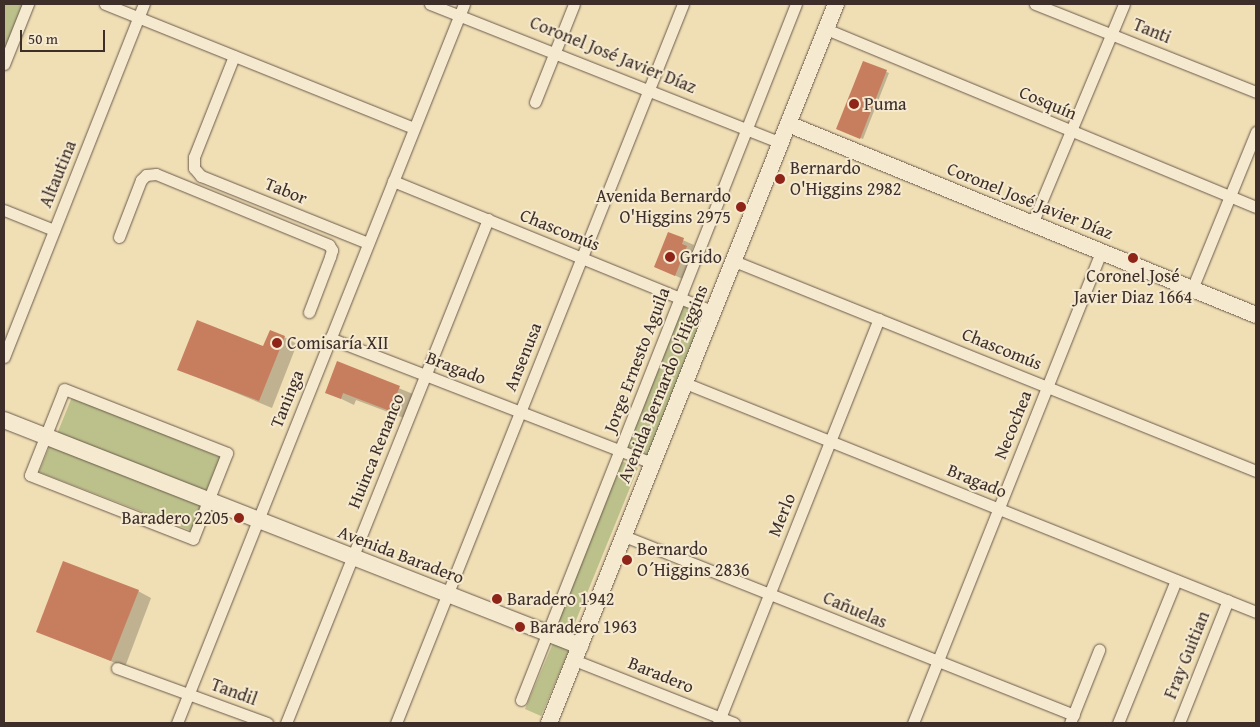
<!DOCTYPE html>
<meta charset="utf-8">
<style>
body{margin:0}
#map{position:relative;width:1260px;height:727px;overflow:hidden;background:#f0deb5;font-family:"Gentium Book Plus",serif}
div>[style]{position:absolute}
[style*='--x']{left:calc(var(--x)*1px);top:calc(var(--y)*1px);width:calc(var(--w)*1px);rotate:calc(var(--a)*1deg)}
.green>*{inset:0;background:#bcc08b}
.shadow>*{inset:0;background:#0003}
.building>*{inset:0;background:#c77e5e}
.roads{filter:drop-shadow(0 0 1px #6a5a4c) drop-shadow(0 0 1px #6a5a4c)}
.minor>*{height:11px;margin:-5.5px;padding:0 5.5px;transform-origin:5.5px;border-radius:5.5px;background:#f5eacf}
.secondary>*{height:16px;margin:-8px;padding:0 8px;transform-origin:8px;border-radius:8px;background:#f5eacf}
.dots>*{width:14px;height:14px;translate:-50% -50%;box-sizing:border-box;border:2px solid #f5eacf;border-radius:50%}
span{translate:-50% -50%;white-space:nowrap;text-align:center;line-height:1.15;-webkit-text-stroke:4px #f5eacf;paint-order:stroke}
.street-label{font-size:18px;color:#3d2e29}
.poi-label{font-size:18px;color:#3d2e29}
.left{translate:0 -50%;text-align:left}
.right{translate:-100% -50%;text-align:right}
.frame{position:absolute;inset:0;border:5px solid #3d2e29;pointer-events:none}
.scale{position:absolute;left:20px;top:30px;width:85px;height:22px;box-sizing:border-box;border:2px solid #3d2e29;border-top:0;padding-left:6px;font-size:15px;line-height:18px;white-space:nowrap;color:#3d2e29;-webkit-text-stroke:4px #f5eacf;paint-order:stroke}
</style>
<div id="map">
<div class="green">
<i style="clip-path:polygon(4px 4px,23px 4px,4px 51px)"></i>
<i style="clip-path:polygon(683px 302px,707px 312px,647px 458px,625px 449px)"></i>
<i style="clip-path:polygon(72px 397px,220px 457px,205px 494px,57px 434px)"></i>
<i style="clip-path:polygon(50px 445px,202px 504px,192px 531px,39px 472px)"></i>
<i style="clip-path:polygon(619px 460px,638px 468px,570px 635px,551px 627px)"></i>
<i style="clip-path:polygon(554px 641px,570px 648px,541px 716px,525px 709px)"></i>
</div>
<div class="shadow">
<i style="clip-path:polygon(864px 63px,889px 73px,863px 139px,840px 130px)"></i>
<i style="clip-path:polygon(669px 234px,694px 245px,692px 250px,696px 253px,685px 280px,656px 267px)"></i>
<i style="clip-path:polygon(284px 337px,297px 344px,272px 408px,179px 369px,264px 348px)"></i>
<i style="clip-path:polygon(338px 363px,413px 394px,404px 418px,356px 400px,354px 405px,327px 392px)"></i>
<i style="clip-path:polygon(138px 591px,151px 598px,125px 667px,37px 631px)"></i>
</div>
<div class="building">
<i style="clip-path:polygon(863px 61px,887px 70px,860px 139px,836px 129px)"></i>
<i style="clip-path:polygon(668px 232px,684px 238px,682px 244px,687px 246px,675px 276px,654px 267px)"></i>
<i style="clip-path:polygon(197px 320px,263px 346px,270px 330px,285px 336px,259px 401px,177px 370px)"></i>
<i style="clip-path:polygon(337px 361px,400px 386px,390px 411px,343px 393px,341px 399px,325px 393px)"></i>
<i style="clip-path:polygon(63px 561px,139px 590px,111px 661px,36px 632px)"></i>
</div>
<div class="roads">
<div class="minor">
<i style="--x:105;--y:4;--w:333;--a:21.9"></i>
<i style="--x:430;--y:4;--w:378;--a:21.6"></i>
<i style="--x:1035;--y:4;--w:238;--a:21.7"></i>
<i style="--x:826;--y:29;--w:465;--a:22.5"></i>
<i style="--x:234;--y:56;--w:109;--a:111.6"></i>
<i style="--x:194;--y:157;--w:11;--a:90"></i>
<i style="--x:194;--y:168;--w:11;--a:49"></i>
<i style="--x:201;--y:176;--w:180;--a:21.9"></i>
<i style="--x:4;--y:64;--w:65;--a:-68.2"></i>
<i style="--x:535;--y:102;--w:105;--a:-68.3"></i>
<i style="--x:393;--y:181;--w:347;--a:22.2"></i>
<i style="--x:4;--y:210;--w:54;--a:21.8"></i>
<i style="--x:1032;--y:224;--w:238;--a:-67.3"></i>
<i style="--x:119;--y:237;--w:61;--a:-68.9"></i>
<i style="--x:141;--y:180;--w:7;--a:-45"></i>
<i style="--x:146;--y:175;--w:10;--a:-6"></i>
<i style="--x:156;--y:174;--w:187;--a:22.3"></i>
<i style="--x:329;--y:245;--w:6;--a:59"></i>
<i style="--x:332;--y:250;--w:7;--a:106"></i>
<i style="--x:330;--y:257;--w:59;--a:110.9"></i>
<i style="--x:734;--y:261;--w:563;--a:21.91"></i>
<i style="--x:1192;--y:289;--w:170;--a:-67.8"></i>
<i style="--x:330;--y:338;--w:346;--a:21.2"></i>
<i style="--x:4;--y:357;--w:380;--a:-68.4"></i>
<i style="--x:685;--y:383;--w:615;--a:21.85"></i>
<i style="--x:64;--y:389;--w:175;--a:21.4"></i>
<i style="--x:227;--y:453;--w:92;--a:111.6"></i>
<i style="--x:193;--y:539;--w:175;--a:-158.6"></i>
<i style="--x:30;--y:475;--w:92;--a:-68.4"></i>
<i style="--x:624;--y:536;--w:484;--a:21.7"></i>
<i style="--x:574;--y:660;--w:172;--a:21.5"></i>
<i style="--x:117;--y:668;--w:160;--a:20.1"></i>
<i style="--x:521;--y:700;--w:748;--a:-68.44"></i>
<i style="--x:177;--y:723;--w:774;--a:-68.24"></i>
<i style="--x:286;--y:723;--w:543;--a:-68.16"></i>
<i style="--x:396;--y:723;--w:774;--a:-68.24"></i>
<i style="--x:718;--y:723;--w:435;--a:-68.3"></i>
<i style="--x:913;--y:723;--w:507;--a:-68.24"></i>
<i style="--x:1070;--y:723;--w:79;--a:-68.3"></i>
<i style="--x:1118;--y:723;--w:154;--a:-67.9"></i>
<i style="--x:1179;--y:723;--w:132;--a:-68.3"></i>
</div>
<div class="secondary">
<i style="--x:788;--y:124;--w:505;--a:22.2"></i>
<i style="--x:4;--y:420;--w:619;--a:21.42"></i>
<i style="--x:549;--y:723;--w:774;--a:-68.24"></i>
</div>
</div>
<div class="dots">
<i style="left:854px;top:104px;background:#8f2418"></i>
<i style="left:780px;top:179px;background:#8f2418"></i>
<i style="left:741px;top:207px;background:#8f2418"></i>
<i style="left:670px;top:257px;background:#8f2418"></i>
<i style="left:1133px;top:258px;background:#8f2418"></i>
<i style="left:277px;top:343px;background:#8f2418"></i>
<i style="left:239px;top:518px;background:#8f2418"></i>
<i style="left:627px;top:560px;background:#8f2418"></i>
<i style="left:497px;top:599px;background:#8f2418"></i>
<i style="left:520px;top:627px;background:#8f2418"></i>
</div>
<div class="street-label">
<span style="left:1152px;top:31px;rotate:22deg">Tanti</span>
<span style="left:613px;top:55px;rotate:22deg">Coronel José Javier Díaz</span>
<span style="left:1048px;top:103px;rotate:23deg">Cosquín</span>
<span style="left:58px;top:174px;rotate:-68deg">Altautina</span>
<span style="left:286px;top:191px;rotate:22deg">Tabor</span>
<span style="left:1030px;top:201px;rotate:22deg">Coronel José Javier Díaz</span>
<span style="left:560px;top:230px;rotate:22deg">Chascomús</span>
<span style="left:1002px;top:349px;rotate:22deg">Chascomús</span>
<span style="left:523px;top:357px;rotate:-68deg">Ansenusa</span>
<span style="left:637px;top:360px;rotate:-69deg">Jorge Ernesto Aguila</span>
<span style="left:456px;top:368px;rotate:21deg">Bragado</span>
<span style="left:663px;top:384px;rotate:-68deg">Avenida Bernardo O'Higgins</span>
<span style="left:287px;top:399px;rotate:-68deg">Taninga</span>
<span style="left:1013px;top:425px;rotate:-68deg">Necochea</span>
<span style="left:376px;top:451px;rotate:-68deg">Huinca Renanco</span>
<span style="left:977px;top:481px;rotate:22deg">Bragado</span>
<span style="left:782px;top:515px;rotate:-68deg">Merlo</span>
<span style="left:401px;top:555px;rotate:21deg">Avenida Baradero</span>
<span style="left:855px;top:610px;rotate:23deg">Cañuelas</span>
<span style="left:1187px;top:655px;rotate:-68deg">Fray Guitian</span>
<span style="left:661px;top:675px;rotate:22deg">Baradero</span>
<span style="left:234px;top:692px;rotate:20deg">Tandil</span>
</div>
<div class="poi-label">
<span class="left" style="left:864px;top:104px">Puma</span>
<span class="left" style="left:790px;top:179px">Bernardo<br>O'Higgins 2982</span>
<span class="right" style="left:731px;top:207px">Avenida Bernardo<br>O'Higgins 2975</span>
<span class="left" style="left:680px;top:257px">Grido</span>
<span style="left:1133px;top:287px">Coronel José<br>Javier Diaz 1664</span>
<span class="left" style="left:287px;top:343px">Comisaría XII</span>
<span class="right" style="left:229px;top:518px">Baradero 2205</span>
<span class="left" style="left:637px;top:560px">Bernardo<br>O´Higgins 2836</span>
<span class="left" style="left:507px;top:599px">Baradero 1942</span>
<span class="left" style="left:530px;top:627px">Baradero 1963</span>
</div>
<div class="frame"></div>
<div class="scale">50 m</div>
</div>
